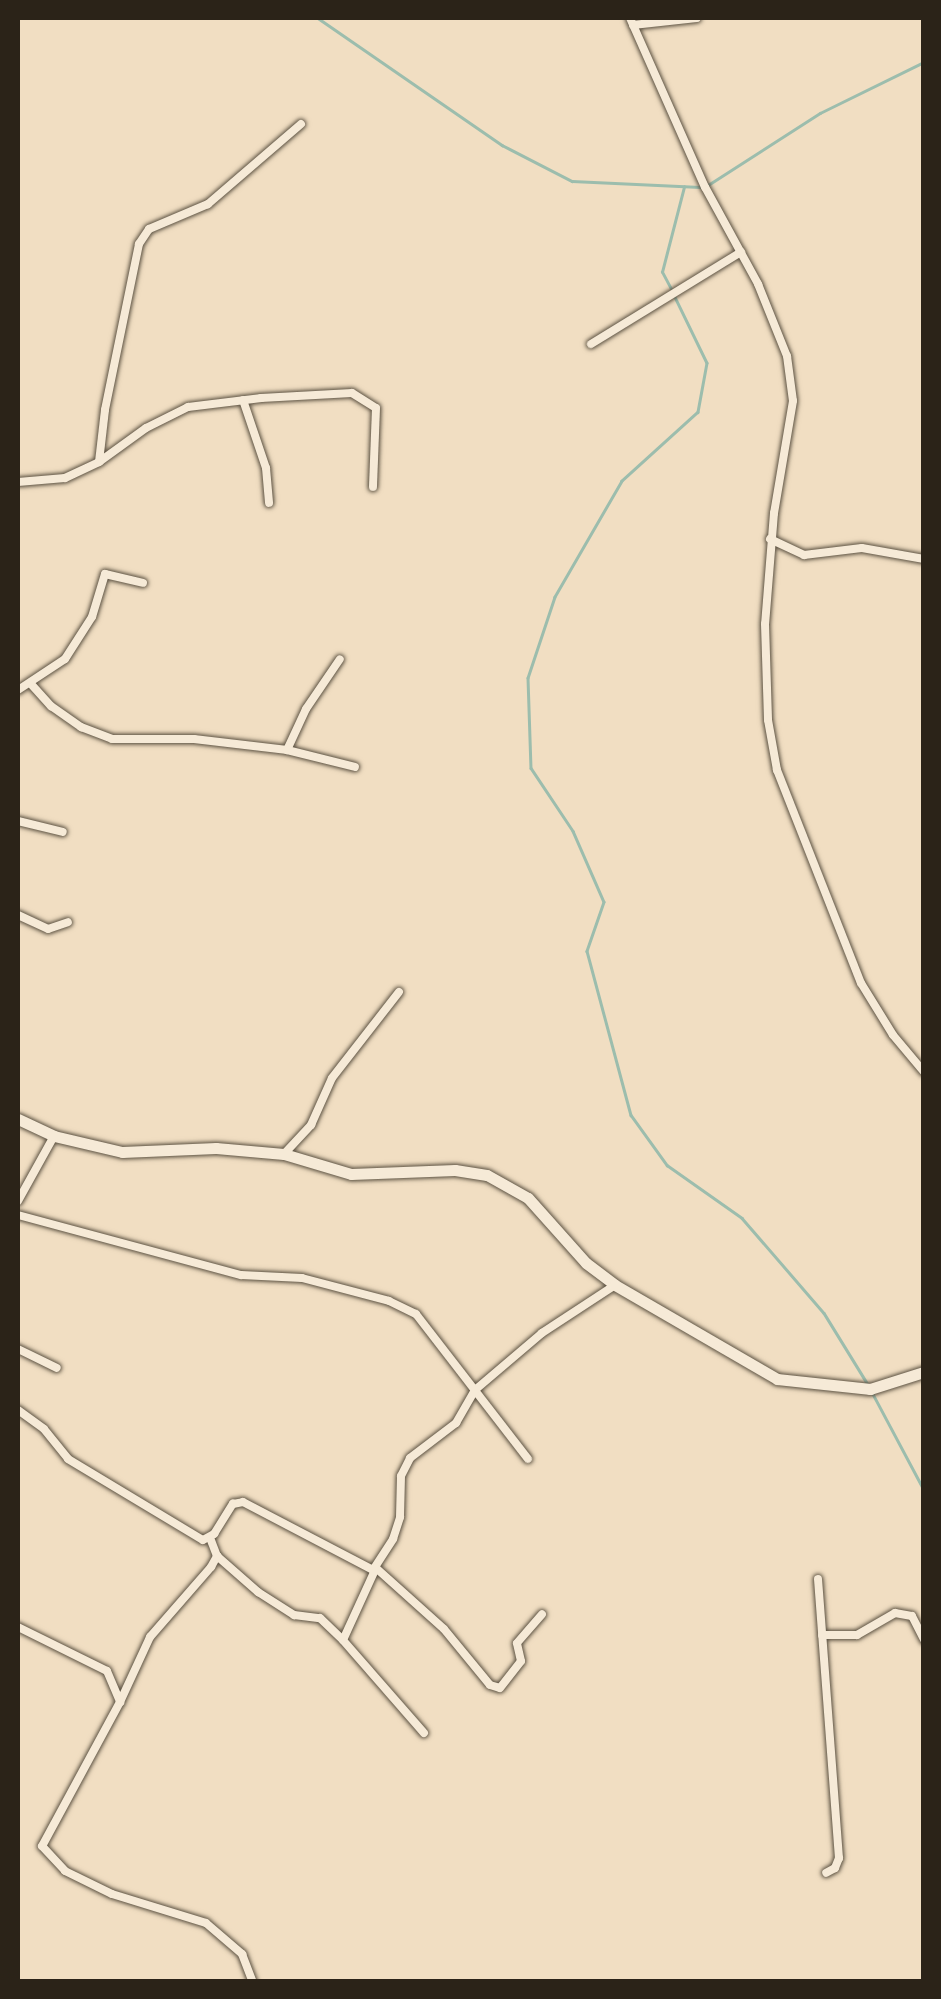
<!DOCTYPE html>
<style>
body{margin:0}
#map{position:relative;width:941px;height:1999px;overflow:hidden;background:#f1dec2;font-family:"IM FELL English",serif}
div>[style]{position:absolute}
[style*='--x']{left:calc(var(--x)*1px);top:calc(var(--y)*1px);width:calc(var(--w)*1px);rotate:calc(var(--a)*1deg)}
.stream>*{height:2.5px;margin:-1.25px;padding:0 1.25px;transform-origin:1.25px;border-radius:1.25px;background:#9cbdad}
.roads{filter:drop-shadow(0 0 2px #5c5242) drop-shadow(0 0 2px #5c5242)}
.street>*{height:8px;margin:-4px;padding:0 4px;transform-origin:4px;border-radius:4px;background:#f6ead7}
.secondary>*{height:11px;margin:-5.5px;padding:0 5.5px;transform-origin:5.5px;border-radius:5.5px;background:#f6ead7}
span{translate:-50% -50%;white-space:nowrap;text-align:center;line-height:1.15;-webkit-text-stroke:8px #f6ead7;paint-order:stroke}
.frame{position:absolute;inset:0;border:20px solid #2b2318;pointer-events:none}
</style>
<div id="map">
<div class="stream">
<i style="--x:318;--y:18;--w:224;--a:34.6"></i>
<i style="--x:502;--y:145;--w:79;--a:27.2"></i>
<i style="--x:572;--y:181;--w:128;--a:2.7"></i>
<i style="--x:708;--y:185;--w:133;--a:-32.7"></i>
<i style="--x:820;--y:113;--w:116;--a:-26.1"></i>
<i style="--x:671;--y:289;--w:19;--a:-118"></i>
<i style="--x:662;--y:272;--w:88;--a:-75.5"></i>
<i style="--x:675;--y:297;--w:73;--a:64.1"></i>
<i style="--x:707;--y:363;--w:50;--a:100.4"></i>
<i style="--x:698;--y:412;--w:103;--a:137.8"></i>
<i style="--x:622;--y:481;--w:134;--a:120"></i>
<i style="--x:555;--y:597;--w:85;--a:108.4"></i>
<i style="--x:528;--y:678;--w:90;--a:88.1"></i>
<i style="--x:531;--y:768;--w:76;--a:56.3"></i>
<i style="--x:573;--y:831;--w:77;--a:66.4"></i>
<i style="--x:604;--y:902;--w:52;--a:109.1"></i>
<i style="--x:587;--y:951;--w:170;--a:75"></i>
<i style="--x:631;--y:1115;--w:62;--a:54.2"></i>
<i style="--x:667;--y:1165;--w:92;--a:35.2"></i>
<i style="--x:742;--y:1218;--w:125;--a:49.2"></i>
<i style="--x:824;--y:1313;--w:82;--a:58.4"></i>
<i style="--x:873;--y:1394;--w:109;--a:62"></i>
</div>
<div class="roads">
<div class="street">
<i style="--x:630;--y:18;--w:185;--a:66.1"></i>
<i style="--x:705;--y:187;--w:111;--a:61.3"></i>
<i style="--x:758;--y:284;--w:78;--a:68.1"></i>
<i style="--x:787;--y:356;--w:45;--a:82.4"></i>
<i style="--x:793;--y:401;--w:114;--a:99.6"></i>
<i style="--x:774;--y:513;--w:111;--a:94.6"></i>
<i style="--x:765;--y:624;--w:96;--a:88.2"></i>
<i style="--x:768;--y:720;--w:51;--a:79.8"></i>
<i style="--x:777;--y:770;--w:229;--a:68.5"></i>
<i style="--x:861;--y:983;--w:61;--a:58.4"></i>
<i style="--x:893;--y:1035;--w:48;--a:50"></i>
<i style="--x:633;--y:25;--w:64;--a:-6.2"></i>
<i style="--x:301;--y:124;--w:123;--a:139.3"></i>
<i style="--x:208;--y:204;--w:64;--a:157"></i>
<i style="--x:149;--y:229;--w:18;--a:124"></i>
<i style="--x:139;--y:244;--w:169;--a:101.6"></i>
<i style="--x:105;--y:410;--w:52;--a:96.6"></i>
<i style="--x:99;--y:462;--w:58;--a:-35.9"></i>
<i style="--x:146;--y:428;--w:47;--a:-26.6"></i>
<i style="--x:188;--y:407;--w:74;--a:-7"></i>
<i style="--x:261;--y:398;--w:91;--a:-3.1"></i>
<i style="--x:352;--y:393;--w:28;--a:32"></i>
<i style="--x:376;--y:408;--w:79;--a:92.2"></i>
<i style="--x:591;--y:344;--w:176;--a:-31.5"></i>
<i style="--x:243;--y:400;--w:72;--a:71.3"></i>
<i style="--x:266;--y:468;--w:35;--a:85"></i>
<i style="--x:18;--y:482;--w:47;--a:-4.9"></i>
<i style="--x:65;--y:478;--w:38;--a:-25"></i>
<i style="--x:770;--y:539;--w:38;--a:25"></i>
<i style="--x:804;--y:555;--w:58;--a:-6.9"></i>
<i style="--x:862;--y:548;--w:63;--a:10.1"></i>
<i style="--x:31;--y:684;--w:30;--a:48"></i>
<i style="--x:51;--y:706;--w:37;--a:35"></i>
<i style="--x:81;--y:727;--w:33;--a:21"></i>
<i style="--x:112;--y:739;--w:82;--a:0"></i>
<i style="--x:194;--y:739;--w:94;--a:6.7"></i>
<i style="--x:287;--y:750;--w:70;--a:14"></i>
<i style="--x:18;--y:690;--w:56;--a:-33.4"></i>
<i style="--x:65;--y:659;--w:50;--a:-57.3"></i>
<i style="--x:92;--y:617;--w:45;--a:-73.2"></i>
<i style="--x:105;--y:574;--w:39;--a:13"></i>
<i style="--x:287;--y:750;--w:45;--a:-65.1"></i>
<i style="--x:306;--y:709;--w:60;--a:-55.8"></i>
<i style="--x:18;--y:821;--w:46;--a:13.7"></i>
<i style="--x:18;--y:915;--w:33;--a:25"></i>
<i style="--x:48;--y:929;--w:21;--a:-19"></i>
<i style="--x:284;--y:1154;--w:40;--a:-47"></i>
<i style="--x:311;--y:1125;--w:51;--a:-65.9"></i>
<i style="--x:332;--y:1078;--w:109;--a:-52.1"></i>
<i style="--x:18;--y:1201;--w:74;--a:-61"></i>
<i style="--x:18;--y:1215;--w:231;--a:15.1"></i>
<i style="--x:241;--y:1275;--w:61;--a:2.8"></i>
<i style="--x:302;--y:1278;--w:90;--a:14.8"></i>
<i style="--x:389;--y:1301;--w:30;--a:26"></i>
<i style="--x:416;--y:1314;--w:183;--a:52.3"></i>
<i style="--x:18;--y:1349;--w:43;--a:26"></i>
<i style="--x:18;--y:1410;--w:32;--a:36"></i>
<i style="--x:44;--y:1429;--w:38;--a:51"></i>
<i style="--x:68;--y:1459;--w:157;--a:31"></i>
<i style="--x:203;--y:1540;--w:13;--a:-29"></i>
<i style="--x:214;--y:1534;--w:36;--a:-58"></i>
<i style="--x:233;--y:1504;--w:10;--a:-11"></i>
<i style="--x:243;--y:1502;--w:147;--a:27.6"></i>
<i style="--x:373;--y:1570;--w:37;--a:-57"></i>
<i style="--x:393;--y:1539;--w:23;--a:-72"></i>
<i style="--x:400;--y:1517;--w:41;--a:-88.6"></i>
<i style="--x:401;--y:1476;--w:20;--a:-63"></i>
<i style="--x:410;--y:1458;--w:58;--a:-37.3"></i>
<i style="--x:456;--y:1423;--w:38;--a:-60"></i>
<i style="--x:475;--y:1390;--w:88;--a:-40.4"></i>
<i style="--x:542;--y:1333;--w:87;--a:-33.3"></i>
<i style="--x:217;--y:1556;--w:55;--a:41.3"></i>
<i style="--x:258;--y:1592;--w:43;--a:32.6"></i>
<i style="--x:294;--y:1615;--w:26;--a:7"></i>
<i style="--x:320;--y:1618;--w:32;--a:44"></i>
<i style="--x:818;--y:1579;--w:280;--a:85.7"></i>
<i style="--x:839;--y:1858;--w:11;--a:112"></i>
<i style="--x:835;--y:1868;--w:10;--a:151"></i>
<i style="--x:18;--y:1627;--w:99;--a:26.3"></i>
<i style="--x:107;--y:1671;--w:34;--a:67"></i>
<i style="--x:120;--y:1702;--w:72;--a:-65.2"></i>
<i style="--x:150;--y:1637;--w:93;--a:-48.9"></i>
<i style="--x:211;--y:1567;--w:13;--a:-61"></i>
<i style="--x:217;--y:1556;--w:19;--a:-111"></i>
<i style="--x:822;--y:1635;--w:35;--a:0"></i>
<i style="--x:857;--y:1635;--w:44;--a:-30.1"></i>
<i style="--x:895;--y:1613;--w:17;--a:10"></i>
<i style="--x:912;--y:1616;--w:27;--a:63"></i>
<i style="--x:120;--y:1702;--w:164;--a:118.4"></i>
<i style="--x:42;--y:1846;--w:34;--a:47"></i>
<i style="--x:65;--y:1871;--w:52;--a:26.1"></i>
<i style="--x:112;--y:1894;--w:98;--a:17.1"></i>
<i style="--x:206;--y:1923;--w:48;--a:40.7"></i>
<i style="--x:242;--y:1954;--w:30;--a:69"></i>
<i style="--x:424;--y:1733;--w:123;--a:-131.1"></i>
<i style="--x:343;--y:1640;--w:79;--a:-65.4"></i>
<i style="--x:376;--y:1568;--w:91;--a:41.9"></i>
<i style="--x:444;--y:1629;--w:72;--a:50.6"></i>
<i style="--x:490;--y:1685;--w:10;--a:17"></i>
<i style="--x:500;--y:1688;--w:34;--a:-52"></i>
<i style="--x:521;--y:1661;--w:18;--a:-103"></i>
<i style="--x:517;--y:1643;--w:38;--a:-49"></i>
</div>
<div class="secondary">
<i style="--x:18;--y:1119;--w:40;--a:25"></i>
<i style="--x:54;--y:1136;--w:70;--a:13.2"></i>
<i style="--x:122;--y:1152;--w:94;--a:-2.4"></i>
<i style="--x:216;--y:1148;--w:68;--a:5"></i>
<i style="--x:284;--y:1154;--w:70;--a:16.6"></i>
<i style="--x:351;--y:1174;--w:104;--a:-2.2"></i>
<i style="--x:455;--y:1170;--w:32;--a:9"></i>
<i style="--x:487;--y:1175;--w:47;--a:29.3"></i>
<i style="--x:528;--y:1198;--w:87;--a:48.3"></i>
<i style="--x:586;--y:1263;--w:36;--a:37"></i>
<i style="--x:615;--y:1285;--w:187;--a:30.1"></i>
<i style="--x:777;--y:1379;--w:94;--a:6.1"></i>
<i style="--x:870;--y:1389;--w:57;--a:-17.5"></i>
</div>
</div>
<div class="frame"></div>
</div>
